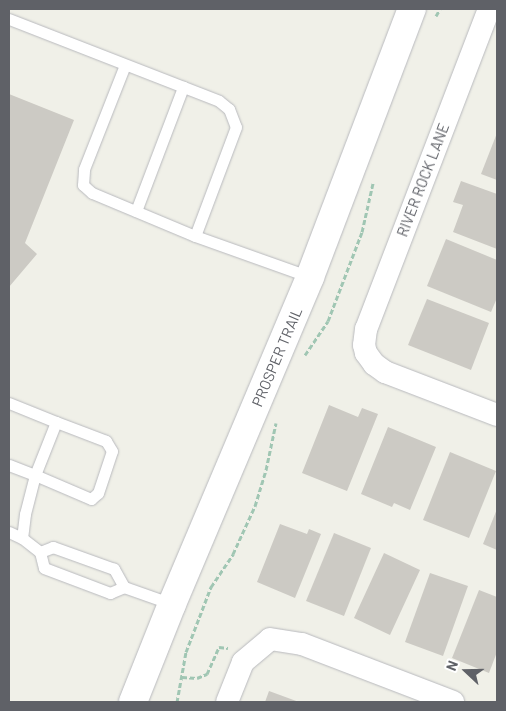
<!DOCTYPE html>
<style>
body{margin:0}
#map{position:relative;width:506px;height:711px;overflow:hidden;background:#f0f0e8;font-family:Barlow,sans-serif}
div>[style]{position:absolute}
[style*='--x']{left:calc(var(--x)*1px);top:calc(var(--y)*1px);width:calc(var(--w)*1px);rotate:calc(var(--a)*1deg)}
.building>*{inset:0;background:#cccac4}
.path>*{height:3px;margin-top:-1.5px;transform-origin:0;background:repeating-linear-gradient(90deg,#a0c6b3 0 5px,transparent 0 7.5px)}
.roads{filter:drop-shadow(0 0 1px #b8b9bd) drop-shadow(0 0 1px #b8b9bd)}
.service>*{height:11px;margin:-5.5px;padding:0 5.5px;transform-origin:5.5px;border-radius:5.5px;background:#fff}
.minor>*{height:22px;margin:-11px;padding:0 11px;transform-origin:11px;border-radius:11px;background:#fff}
.tertiary>*{height:28px;margin:-14px;padding:0 14px;transform-origin:14px;border-radius:14px;background:#fff}
span{translate:-50% -50%;white-space:nowrap;text-align:center;line-height:1.15;-webkit-text-stroke:4px #fff;paint-order:stroke}
.street-label{font-size:15px;color:#5f6167}
.frame{position:absolute;inset:0;border:10px solid #5f6167;pointer-events:none}
.north{position:absolute;left:441px;top:646px;width:50px;height:50px;-webkit-text-stroke:4px #fff;paint-order:stroke;rotate:291deg;font-size:14px;font-weight:700;line-height:20px;text-align:center;color:#5f6167}
.north::after{content:'';display:block;margin:auto;width:18px;height:22px;background:#5f6167;clip-path:polygon(50% 0,100% 100%,50% 72%,0 100%)}
</style>
<div id="map">
<div class="building">
<i style="clip-path:polygon(9px 94px,74px 120px,25px 243px,37px 254px,9px 287px)"></i>
<i style="clip-path:polygon(497px 133px,497px 180px,481px 174px)"></i>
<i style="clip-path:polygon(461px 181px,497px 194px,497px 249px,453px 232px,463px 205px,453px 202px)"></i>
<i style="clip-path:polygon(446px 239px,497px 260px,497px 298px,491px 312px,427px 286px)"></i>
<i style="clip-path:polygon(427px 299px,489px 323px,471px 370px,408px 345px)"></i>
<i style="clip-path:polygon(329px 405px,358px 417px,362px 408px,378px 414px,347px 491px,302px 473px)"></i>
<i style="clip-path:polygon(388px 427px,436px 447px,410px 510px,394px 503px,392px 507px,361px 494px)"></i>
<i style="clip-path:polygon(450px 452px,496px 471px,469px 538px,423px 520px)"></i>
<i style="clip-path:polygon(497px 509px,497px 550px,483px 544px)"></i>
<i style="clip-path:polygon(280px 524px,307px 534px,309px 529px,321px 534px,295px 598px,257px 582px)"></i>
<i style="clip-path:polygon(334px 533px,371px 548px,344px 616px,306px 601px)"></i>
<i style="clip-path:polygon(384px 553px,420px 570px,390px 635px,354px 618px)"></i>
<i style="clip-path:polygon(430px 573px,468px 586px,443px 656px,405px 642px)"></i>
<i style="clip-path:polygon(479px 590px,497px 597px,497px 652px,489px 673px,452px 658px)"></i>
<i style="clip-path:polygon(269px 691px,299px 702px,265px 702px)"></i>
</div>
<div class="path">
<i style="--x:436;--y:16;--w:8;--a:-60"></i>
<i style="--x:305;--y:355;--w:41;--a:-55.9"></i>
<i style="--x:328;--y:321;--w:95;--a:-69.1"></i>
<i style="--x:362;--y:232;--w:50;--a:-77.3"></i>
<i style="--x:182;--y:677;--w:15;--a:4"></i>
<i style="--x:197;--y:678;--w:11;--a:-22"></i>
<i style="--x:207;--y:674;--w:30;--a:-66"></i>
<i style="--x:219;--y:647;--w:9;--a:6"></i>
<i style="--x:177;--y:702;--w:51;--a:-79.8"></i>
<i style="--x:186;--y:652;--w:70;--a:-69"></i>
<i style="--x:211;--y:587;--w:40;--a:-56"></i>
<i style="--x:233;--y:554;--w:53;--a:-65.4"></i>
<i style="--x:255;--y:506;--w:38;--a:-73"></i>
<i style="--x:266;--y:470;--w:48;--a:-78"></i>
</div>
<div class="roads">
<div class="service">
<i style="--x:9;--y:19;--w:225;--a:21.3"></i>
<i style="--x:219;--y:101;--w:13;--a:39"></i>
<i style="--x:229;--y:109;--w:19;--a:69"></i>
<i style="--x:236;--y:127;--w:116;--a:110.6"></i>
<i style="--x:195;--y:236;--w:112;--a:-157.3"></i>
<i style="--x:92;--y:193;--w:12;--a:-138"></i>
<i style="--x:83;--y:185;--w:16;--a:-86"></i>
<i style="--x:84;--y:169;--w:112;--a:-68.5"></i>
<i style="--x:136;--y:211;--w:133;--a:-69.2"></i>
<i style="--x:195;--y:236;--w:122;--a:19.6"></i>
<i style="--x:9;--y:403;--w:51;--a:22"></i>
<i style="--x:56;--y:422;--w:57;--a:111.6"></i>
<i style="--x:35;--y:475;--w:61;--a:23.2"></i>
<i style="--x:91;--y:499;--w:9;--a:-41"></i>
<i style="--x:98;--y:493;--w:44;--a:-71.6"></i>
<i style="--x:112;--y:451;--w:12;--a:-121"></i>
<i style="--x:106;--y:441;--w:53;--a:-159.2"></i>
<i style="--x:9;--y:465;--w:28;--a:21"></i>
<i style="--x:35;--y:475;--w:40;--a:104.4"></i>
<i style="--x:25;--y:514;--w:24;--a:97"></i>
<i style="--x:9;--y:532;--w:14;--a:25"></i>
<i style="--x:22;--y:538;--w:23;--a:38"></i>
<i style="--x:124;--y:587;--w:21;--a:-119"></i>
<i style="--x:114;--y:569;--w:65;--a:-160.2"></i>
<i style="--x:53;--y:547;--w:14;--a:159"></i>
<i style="--x:40;--y:552;--w:16;--a:76"></i>
<i style="--x:44;--y:568;--w:71;--a:20.7"></i>
<i style="--x:110;--y:593;--w:15;--a:-23"></i>
<i style="--x:124;--y:587;--w:51;--a:19.5"></i>
</div>
<div class="minor">
<i style="--x:489;--y:9;--w:343;--a:111"></i>
<i style="--x:366;--y:329;--w:16;--a:97"></i>
<i style="--x:364;--y:345;--w:8;--a:76"></i>
<i style="--x:366;--y:353;--w:14;--a:54"></i>
<i style="--x:374;--y:364;--w:14;--a:36"></i>
<i style="--x:385;--y:372;--w:120;--a:21"></i>
<i style="--x:227;--y:702;--w:43;--a:-68.2"></i>
<i style="--x:243;--y:662;--w:35;--a:-40"></i>
<i style="--x:270;--y:639;--w:32;--a:9"></i>
<i style="--x:302;--y:644;--w:162;--a:21"></i>
</div>
<div class="tertiary">
<i style="--x:133;--y:702;--w:105;--a:-68.3"></i>
<i style="--x:172;--y:604;--w:355;--a:-67.1"></i>
<i style="--x:310;--y:277;--w:287;--a:-69.2"></i>
</div>
</div>
<div class="street-label">
<span style="left:423px;top:180px;rotate:-69deg">RIVER ROCK LANE</span>
<span style="left:277px;top:357px;rotate:-67deg">PROSPER TRAIL</span>
</div>
<div class="frame"></div>
<div class="north">N</div>
</div>
